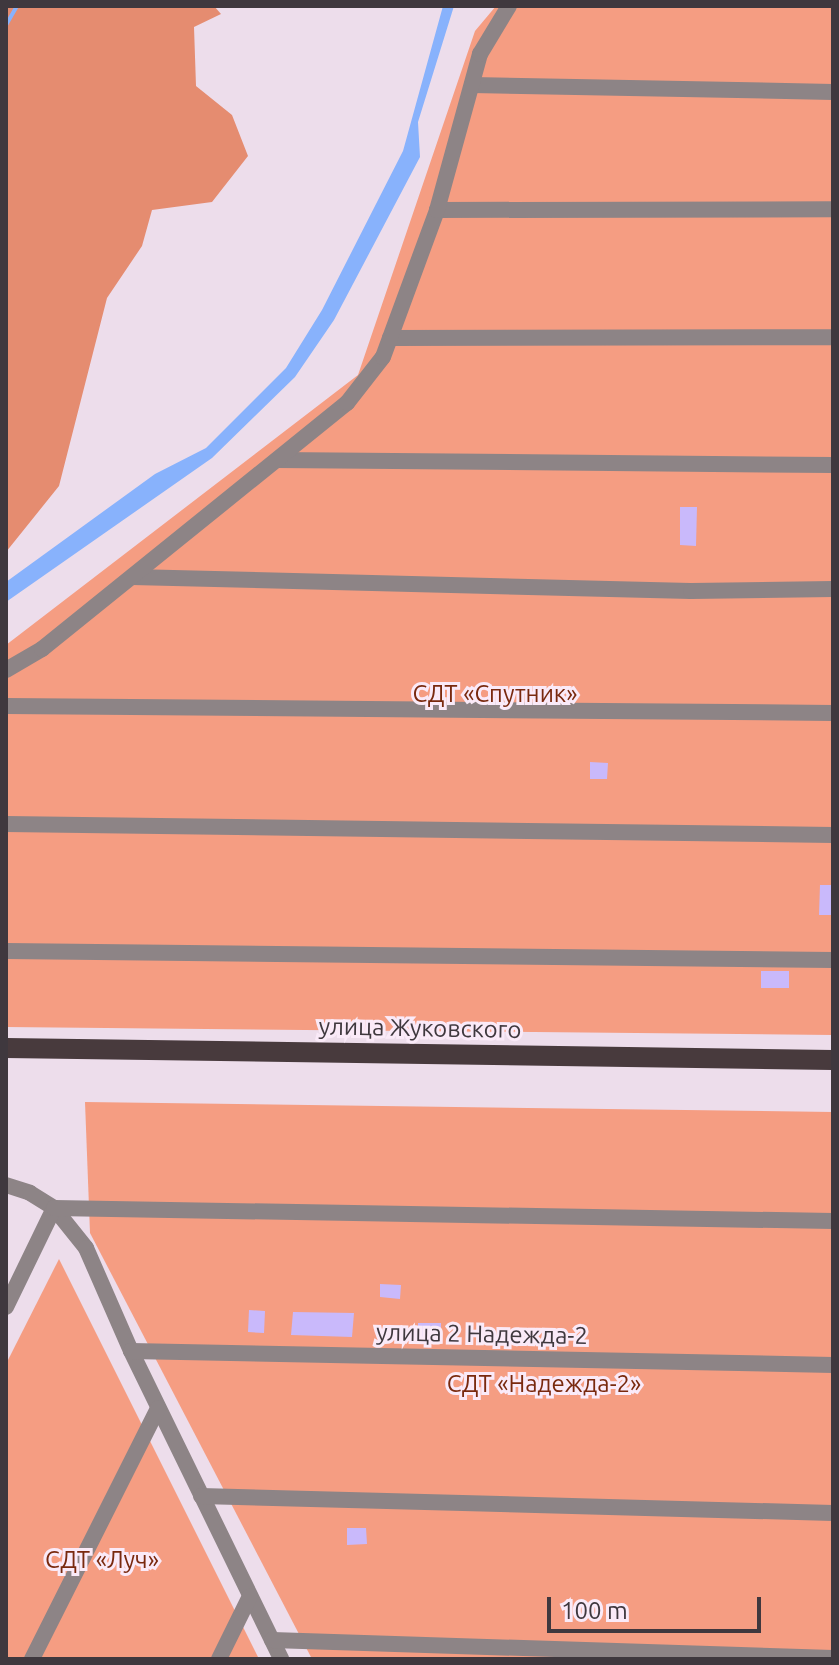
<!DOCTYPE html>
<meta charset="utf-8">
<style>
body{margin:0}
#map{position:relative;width:839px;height:1665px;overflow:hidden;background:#edddeb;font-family:Ubuntu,sans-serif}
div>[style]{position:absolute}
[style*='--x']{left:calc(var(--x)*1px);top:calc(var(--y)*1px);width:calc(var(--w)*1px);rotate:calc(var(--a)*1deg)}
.green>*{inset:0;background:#f59d82}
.forest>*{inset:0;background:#e58c70}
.water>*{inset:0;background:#88b2fc}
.stream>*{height:4px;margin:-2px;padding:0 2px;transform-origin:2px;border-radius:2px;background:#88b2fc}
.building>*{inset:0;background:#c9b9fb}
.minor>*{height:16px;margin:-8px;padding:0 8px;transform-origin:8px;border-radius:8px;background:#8d8486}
.major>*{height:20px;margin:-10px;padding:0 10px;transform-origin:10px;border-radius:10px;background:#483a3d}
span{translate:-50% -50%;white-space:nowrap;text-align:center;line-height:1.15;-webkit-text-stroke:6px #faeaf8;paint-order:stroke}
.park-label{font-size:24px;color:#79290e}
.street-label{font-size:24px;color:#3f383e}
.frame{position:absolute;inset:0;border:8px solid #3f383e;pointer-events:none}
.scale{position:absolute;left:547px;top:1597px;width:214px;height:36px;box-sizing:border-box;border:4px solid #3f383e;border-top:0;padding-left:10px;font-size:24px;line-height:28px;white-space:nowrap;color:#3f383e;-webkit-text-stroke:6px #faeaf8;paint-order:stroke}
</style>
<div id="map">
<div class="green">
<i style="clip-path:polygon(496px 6px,833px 6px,833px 1035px,6px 1027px,6px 645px,358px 375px,475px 31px)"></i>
<i style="clip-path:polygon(85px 1102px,833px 1112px,833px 1659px,312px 1659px,90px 1233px)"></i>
<i style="clip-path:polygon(59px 1259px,259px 1659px,6px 1659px,6px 1364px)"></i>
</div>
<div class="forest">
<i style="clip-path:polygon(6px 6px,214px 6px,221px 14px,194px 27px,196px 86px,232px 115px,248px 156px,212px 202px,152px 210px,142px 246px,107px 298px,59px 486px,6px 552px)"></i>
</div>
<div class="water">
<i style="clip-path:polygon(443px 6px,454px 6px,418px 122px,420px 157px,334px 320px,295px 377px,212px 458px,6px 602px,6px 582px,155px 474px,206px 448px,286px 368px,322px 310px,403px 151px)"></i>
</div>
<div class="stream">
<i style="--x:6;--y:25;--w:22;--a:-60"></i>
</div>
<div class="building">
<i style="clip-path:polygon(680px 507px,697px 507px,696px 546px,680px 545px)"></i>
<i style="clip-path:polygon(590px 762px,608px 763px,607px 779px,590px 779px)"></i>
<i style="clip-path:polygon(820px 885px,833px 885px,833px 915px,819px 915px)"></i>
<i style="clip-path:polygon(761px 971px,789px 971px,789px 988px,761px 988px)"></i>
<i style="clip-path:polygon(380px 1284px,401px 1285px,400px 1299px,380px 1297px)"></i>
<i style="clip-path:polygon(249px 1310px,265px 1311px,264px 1333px,248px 1332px)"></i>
<i style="clip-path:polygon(293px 1312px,354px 1313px,352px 1337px,291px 1335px)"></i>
<i style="clip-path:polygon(418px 1323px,441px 1323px,441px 1342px,418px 1342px)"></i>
<i style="clip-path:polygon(347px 1528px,366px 1528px,367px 1544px,347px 1545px)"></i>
</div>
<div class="minor">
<i style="--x:472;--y:85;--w:361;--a:1.1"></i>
<i style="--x:437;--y:210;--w:396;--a:-0.1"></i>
<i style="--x:390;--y:338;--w:443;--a:-0.1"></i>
<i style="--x:277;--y:460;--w:556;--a:0.52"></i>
<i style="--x:132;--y:577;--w:559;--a:1.43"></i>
<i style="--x:691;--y:591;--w:142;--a:-0.8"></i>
<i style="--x:6;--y:670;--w:42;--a:-30.3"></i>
<i style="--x:42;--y:649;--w:392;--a:-38.9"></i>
<i style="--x:347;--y:403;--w:58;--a:-52"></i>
<i style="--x:383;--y:357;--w:157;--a:-69.8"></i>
<i style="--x:437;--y:210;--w:162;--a:-74.6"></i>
<i style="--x:480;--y:54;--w:56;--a:-58.9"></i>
<i style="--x:6;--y:706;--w:827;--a:0.48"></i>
<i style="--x:6;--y:824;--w:827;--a:0.76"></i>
<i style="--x:6;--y:951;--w:827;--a:0.62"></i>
<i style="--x:6;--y:1185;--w:25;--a:18"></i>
<i style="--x:30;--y:1193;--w:28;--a:32"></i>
<i style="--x:54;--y:1208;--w:51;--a:51.3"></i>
<i style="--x:86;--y:1248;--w:112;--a:66.4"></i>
<i style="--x:131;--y:1351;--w:343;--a:64"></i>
<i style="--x:6;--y:1307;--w:110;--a:-64.1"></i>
<i style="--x:54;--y:1208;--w:779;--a:0.96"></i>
<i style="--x:131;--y:1351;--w:702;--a:1.14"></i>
<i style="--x:201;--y:1496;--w:632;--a:1.54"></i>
<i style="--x:272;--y:1640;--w:561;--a:1.84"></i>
<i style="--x:32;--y:1659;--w:281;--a:-63.3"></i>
<i style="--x:219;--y:1659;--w:70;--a:-63.8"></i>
</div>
<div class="major">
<i style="--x:6;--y:1048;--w:827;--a:0.83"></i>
</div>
<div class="park-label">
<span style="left:495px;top:694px">СДТ «Спутник»</span>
<span style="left:544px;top:1384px">СДТ «Надежда-2»</span>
<span style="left:102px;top:1560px">СДТ «Луч»</span>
</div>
<div class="street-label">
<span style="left:420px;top:1028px;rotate:1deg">улица Жуковского</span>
<span style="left:482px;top:1334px;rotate:1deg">улица 2 Надежда-2</span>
</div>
<div class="frame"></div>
<div class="scale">100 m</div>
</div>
